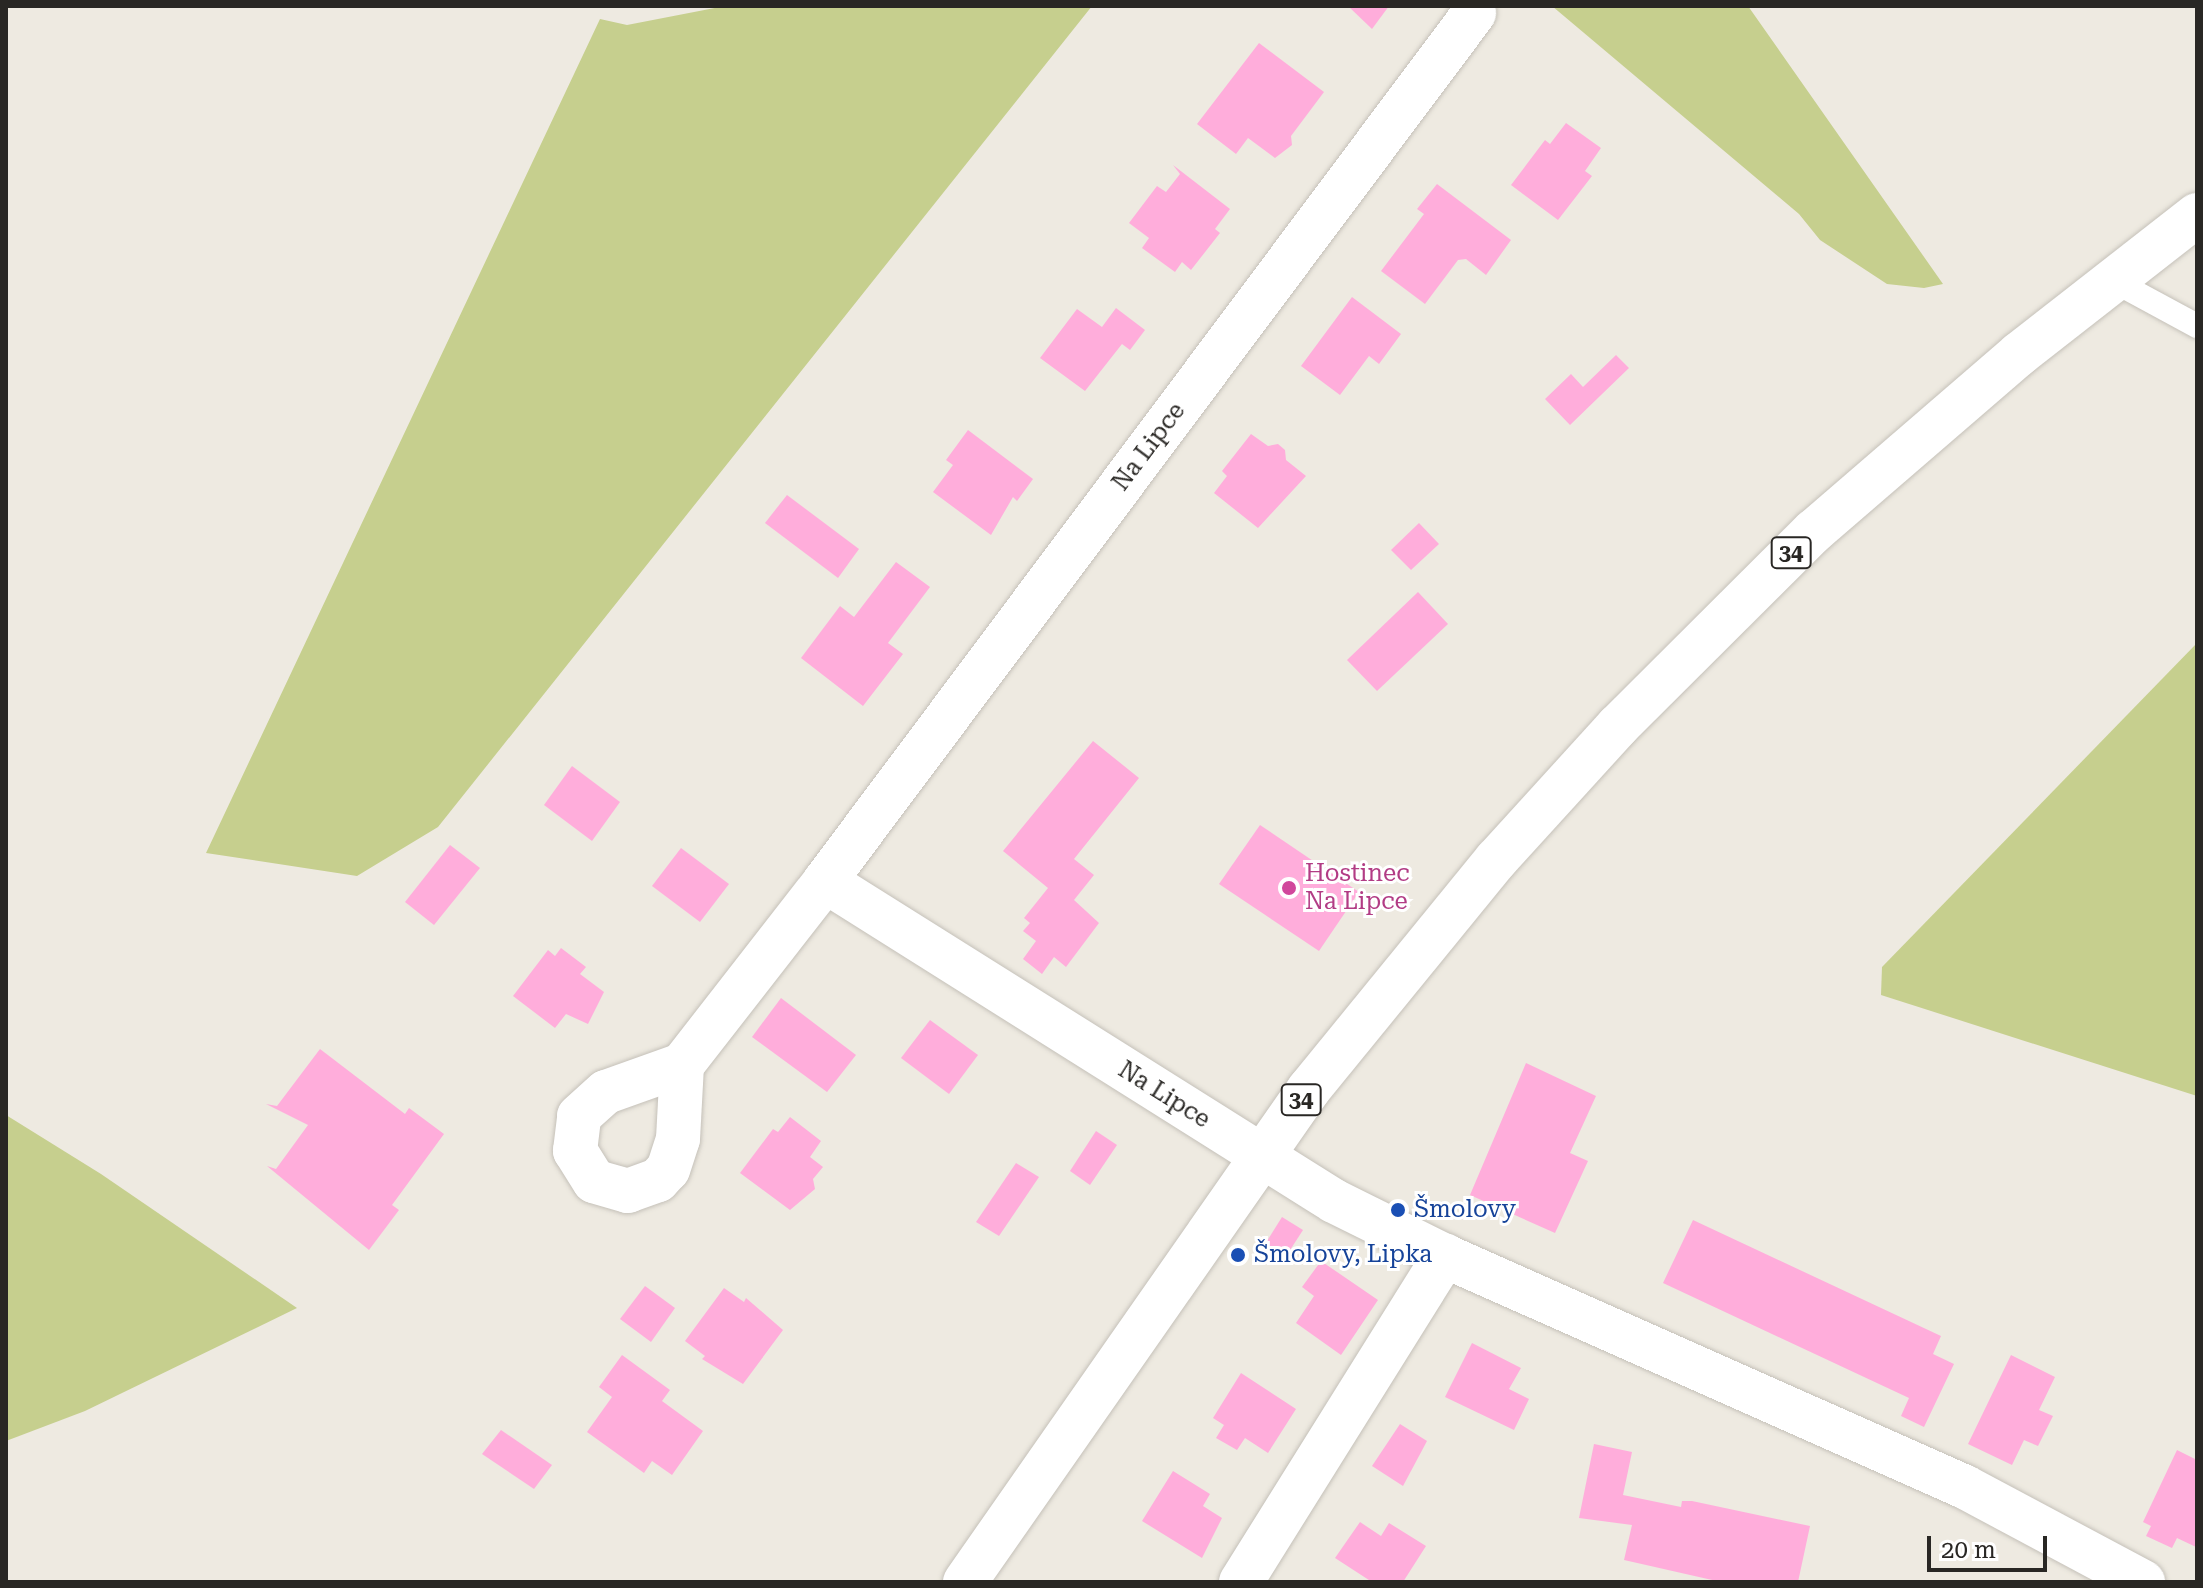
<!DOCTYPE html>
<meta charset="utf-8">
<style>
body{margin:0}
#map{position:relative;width:2203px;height:1588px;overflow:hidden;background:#eeeae1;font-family:"Roboto Serif",serif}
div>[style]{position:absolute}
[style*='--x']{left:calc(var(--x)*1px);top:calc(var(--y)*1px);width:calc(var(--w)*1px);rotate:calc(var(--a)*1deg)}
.green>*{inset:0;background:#c6cf8e}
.building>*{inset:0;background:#ffaddb}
.roads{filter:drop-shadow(0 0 2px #c5c1b9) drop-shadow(0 0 2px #c5c1b9)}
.service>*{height:24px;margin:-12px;padding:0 12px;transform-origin:12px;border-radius:12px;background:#fff}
.minor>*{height:44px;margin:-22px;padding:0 22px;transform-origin:22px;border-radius:22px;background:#fff}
.primary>*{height:44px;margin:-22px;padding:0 22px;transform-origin:22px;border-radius:22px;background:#fff}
.dots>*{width:22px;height:22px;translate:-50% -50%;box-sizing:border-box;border:4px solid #fff;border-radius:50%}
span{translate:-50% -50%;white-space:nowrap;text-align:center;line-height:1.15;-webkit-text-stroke:6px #fff;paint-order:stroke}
.shield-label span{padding:2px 6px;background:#fff;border:2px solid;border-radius:6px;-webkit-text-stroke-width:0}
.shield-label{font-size:22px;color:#292724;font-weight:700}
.street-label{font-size:24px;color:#292724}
.hotel-label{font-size:24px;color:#b23c85}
.left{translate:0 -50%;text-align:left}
.transit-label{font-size:24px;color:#164399}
.frame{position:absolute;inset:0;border:8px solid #292724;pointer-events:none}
.scale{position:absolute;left:1927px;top:1536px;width:120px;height:36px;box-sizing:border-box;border:4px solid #292724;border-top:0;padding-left:10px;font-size:24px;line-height:28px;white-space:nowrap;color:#292724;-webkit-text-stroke:6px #fff;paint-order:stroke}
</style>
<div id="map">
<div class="green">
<i style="clip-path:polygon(725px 6px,1092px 6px,438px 827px,357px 876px,206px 853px,600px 19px,627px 25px)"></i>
<i style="clip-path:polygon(1552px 6px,1748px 6px,1943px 284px,1924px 288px,1887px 284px,1820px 240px,1799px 214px)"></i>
<i style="clip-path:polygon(2197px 643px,2197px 1096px,1881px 995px,1882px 967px)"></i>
<i style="clip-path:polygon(6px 1115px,101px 1174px,297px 1308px,85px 1411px,6px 1441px)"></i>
</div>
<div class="building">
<i style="clip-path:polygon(1348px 6px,1389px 6px,1372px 29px)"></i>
<i style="clip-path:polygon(1259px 43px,1324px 92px,1291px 136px,1292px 145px,1275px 158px,1248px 138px,1236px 154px,1197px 124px)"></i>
<i style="clip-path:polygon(1566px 123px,1601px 148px,1585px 171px,1592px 176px,1558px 220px,1511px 185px,1545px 140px,1550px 144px)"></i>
<i style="clip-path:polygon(1173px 165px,1230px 209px,1215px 229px,1220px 233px,1191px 270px,1182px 262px,1175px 272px,1142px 248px,1149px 238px,1129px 223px,1157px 186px,1166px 192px,1180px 174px)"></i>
<i style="clip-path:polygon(1437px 184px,1511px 240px,1486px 275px,1466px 259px,1458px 260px,1425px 304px,1381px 271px,1424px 214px,1417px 209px)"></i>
<i style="clip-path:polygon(1352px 297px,1401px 334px,1379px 364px,1369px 356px,1340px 395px,1301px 366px)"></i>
<i style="clip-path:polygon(1116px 308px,1145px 330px,1130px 350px,1122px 344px,1085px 391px,1040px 358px,1077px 309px,1102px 327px)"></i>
<i style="clip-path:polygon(1616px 355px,1629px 368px,1570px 425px,1545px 399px,1571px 374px,1583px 387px)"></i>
<i style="clip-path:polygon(968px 430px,1033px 479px,1017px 501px,1013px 497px,991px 535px,933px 492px,953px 465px,946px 460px)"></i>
<i style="clip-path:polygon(1251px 434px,1268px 446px,1278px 444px,1285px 450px,1286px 460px,1306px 476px,1258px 528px,1214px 493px,1227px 476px,1222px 471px)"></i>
<i style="clip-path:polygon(787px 495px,859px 549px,838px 578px,765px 523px)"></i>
<i style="clip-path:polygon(1419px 523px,1439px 544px,1411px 570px,1391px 550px)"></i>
<i style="clip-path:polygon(896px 562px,930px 587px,888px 643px,903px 654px,863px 706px,801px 658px,840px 606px,854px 617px)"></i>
<i style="clip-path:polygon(1418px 592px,1448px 624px,1377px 691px,1347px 660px)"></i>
<i style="clip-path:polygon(1093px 741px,1139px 778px,1074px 859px,1094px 875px,1074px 900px,1099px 923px,1066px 967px,1054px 957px,1042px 974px,1023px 959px,1036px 941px,1023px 931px,1030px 923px,1024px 918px,1048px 888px,1003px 851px)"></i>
<i style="clip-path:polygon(572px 766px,620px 802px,592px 841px,544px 805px)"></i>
<i style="clip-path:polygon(1260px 825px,1359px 892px,1319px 951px,1219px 884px)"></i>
<i style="clip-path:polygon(450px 845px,480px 868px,434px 925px,405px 902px)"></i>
<i style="clip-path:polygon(681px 848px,729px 884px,700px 922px,652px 886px)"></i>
<i style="clip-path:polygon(561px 948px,586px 967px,580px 974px,604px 992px,588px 1024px,566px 1014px,555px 1028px,513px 996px,548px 950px,555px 956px)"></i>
<i style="clip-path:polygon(781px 998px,856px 1055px,827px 1092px,752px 1037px)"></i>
<i style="clip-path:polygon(930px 1020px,978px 1055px,949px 1094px,901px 1058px)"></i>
<i style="clip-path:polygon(320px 1049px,405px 1114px,409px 1108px,444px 1134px,392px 1205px,399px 1210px,369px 1250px,267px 1166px,276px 1169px,308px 1125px,266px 1104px,277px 1106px)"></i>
<i style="clip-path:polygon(1526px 1063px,1596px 1096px,1570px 1153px,1588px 1161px,1555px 1233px,1470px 1195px)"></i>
<i style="clip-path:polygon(790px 1117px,821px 1141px,810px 1157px,823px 1167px,813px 1179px,815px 1189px,790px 1210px,740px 1173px,773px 1129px,778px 1132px)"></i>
<i style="clip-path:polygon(1096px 1131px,1117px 1145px,1090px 1185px,1070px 1171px)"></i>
<i style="clip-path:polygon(1016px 1163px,1039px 1177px,999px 1236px,976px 1222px)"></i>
<i style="clip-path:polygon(1282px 1217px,1303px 1230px,1283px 1261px,1262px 1249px)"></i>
<i style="clip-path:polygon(1693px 1220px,1941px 1336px,1933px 1354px,1954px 1364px,1924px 1427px,1901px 1416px,1909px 1398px,1663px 1283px)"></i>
<i style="clip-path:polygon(1321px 1261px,1378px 1300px,1341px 1355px,1296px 1323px,1314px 1296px,1302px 1287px)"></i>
<i style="clip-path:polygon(645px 1286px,675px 1308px,651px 1342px,620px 1319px)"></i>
<i style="clip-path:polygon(724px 1288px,744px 1302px,746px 1298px,783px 1330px,743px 1384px,702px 1359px,705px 1356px,685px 1341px)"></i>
<i style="clip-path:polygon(1472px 1343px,1521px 1368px,1509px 1389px,1529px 1399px,1514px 1430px,1445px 1397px)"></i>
<i style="clip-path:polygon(622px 1355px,670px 1390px,662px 1401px,703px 1431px,672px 1475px,652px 1461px,644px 1473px,587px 1432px,612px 1397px,599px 1387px)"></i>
<i style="clip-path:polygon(2011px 1355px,2055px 1377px,2039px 1410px,2053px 1416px,2038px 1446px,2024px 1440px,2012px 1465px,1968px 1444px)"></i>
<i style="clip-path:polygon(1241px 1373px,1296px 1409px,1268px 1453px,1245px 1438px,1237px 1450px,1216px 1438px,1224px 1425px,1213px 1418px)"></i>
<i style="clip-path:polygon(1400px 1424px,1427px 1441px,1403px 1486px,1372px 1466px)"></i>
<i style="clip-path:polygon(501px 1430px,552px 1465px,534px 1489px,482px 1454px)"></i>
<i style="clip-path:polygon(1594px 1444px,1632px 1452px,1623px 1495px,1681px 1507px,1682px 1501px,1692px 1501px,1810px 1526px,1798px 1582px,1721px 1582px,1624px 1560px,1632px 1525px,1579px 1518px)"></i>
<i style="clip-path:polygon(2177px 1450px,2197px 1460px,2196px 1547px,2177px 1538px,2172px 1548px,2146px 1536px,2151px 1526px,2143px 1522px)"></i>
<i style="clip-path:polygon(1173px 1471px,1210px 1494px,1203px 1506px,1222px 1518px,1202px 1558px,1142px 1521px)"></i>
<i style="clip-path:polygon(1360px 1522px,1381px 1536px,1389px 1523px,1426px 1546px,1403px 1582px,1372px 1582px,1335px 1558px)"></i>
</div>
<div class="roads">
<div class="service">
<i style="--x:2112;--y:280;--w:97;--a:28.4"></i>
</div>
<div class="minor">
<i style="--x:825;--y:881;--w:1084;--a:-53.21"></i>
<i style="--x:682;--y:1065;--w:233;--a:-52.1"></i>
<i style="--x:825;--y:881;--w:601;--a:32.16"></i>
<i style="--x:1334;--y:1201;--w:124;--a:26.4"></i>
<i style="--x:1445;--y:1256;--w:569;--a:23.95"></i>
<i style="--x:1965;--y:1487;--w:202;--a:28.1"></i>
<i style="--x:682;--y:1065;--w:74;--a:93.1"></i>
<i style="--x:678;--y:1139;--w:32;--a:108"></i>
<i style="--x:668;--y:1169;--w:15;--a:132"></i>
<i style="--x:658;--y:1180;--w:32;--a:160"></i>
<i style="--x:628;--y:1191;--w:35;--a:-164"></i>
<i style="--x:594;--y:1181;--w:36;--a:-122"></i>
<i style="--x:575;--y:1151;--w:35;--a:-83"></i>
<i style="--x:579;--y:1116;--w:36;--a:-42"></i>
<i style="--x:606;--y:1092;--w:81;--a:-19.6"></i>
<i style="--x:1241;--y:1582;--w:385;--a:-58"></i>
</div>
<div class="primary">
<i style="--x:965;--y:1582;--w:601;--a:-55.09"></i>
<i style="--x:1309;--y:1089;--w:296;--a:-50.8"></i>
<i style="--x:1496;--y:860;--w:181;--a:-47.7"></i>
<i style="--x:1618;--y:726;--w:276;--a:-44.9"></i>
<i style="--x:1814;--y:531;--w:271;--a:-40.8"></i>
<i style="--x:2019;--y:354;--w:226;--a:-38"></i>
</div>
</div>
<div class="dots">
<i style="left:1289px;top:888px;background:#d1479c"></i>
<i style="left:1398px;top:1210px;background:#1a4fb4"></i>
<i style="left:1238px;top:1255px;background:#1a4fb4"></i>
</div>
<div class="shield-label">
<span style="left:1791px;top:553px">34</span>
<span style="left:1301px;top:1100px">34</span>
</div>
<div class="street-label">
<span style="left:1149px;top:447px;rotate:-53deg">Na Lipce</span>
<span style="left:1164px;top:1095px;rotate:32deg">Na Lipce</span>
</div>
<div class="hotel-label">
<span class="left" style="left:1305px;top:888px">Hostinec<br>Na Lipce</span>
</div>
<div class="transit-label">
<span class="left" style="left:1414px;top:1210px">Šmolovy</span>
<span class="left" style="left:1254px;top:1255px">Šmolovy, Lipka</span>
</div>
<div class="frame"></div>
<div class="scale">20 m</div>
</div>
